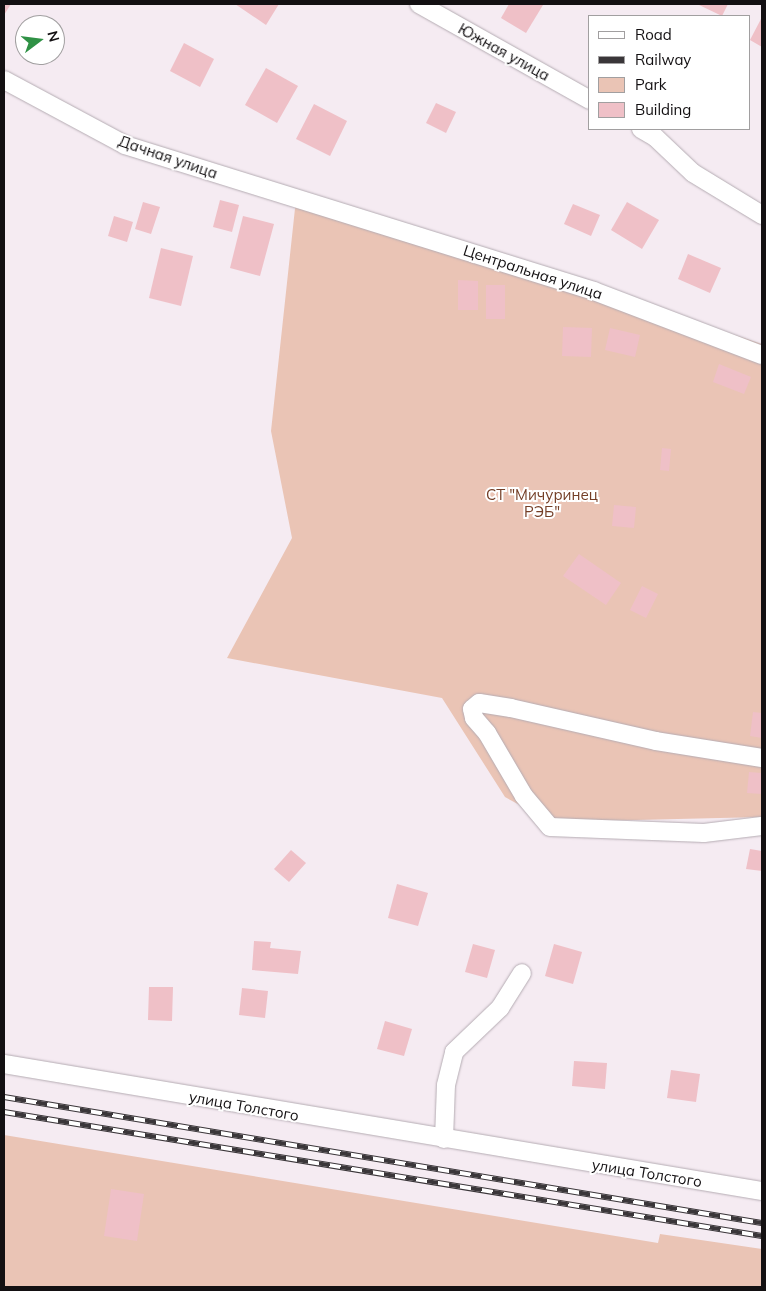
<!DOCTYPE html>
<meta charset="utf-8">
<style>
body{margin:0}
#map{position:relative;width:766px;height:1291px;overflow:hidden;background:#f5ebf2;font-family:Mulish,sans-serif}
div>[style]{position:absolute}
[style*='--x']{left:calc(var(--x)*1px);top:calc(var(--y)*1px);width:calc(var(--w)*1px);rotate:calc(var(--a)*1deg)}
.green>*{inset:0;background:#eac4b5}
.building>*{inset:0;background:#efc0c7}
.roads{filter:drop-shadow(0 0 1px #b5acb3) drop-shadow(0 0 1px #b5acb3)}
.street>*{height:18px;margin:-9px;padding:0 9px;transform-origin:9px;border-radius:9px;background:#fff}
.rail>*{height:5.5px;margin-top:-2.75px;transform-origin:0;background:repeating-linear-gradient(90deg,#fff 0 11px,#3a3639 0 22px);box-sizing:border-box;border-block:1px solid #3a3639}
span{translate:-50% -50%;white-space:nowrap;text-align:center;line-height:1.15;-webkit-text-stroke:4px #fff;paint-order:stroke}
.street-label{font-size:15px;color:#131012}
.park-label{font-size:15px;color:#743e26}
.frame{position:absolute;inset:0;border:5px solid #131012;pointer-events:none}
.legend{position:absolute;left:588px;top:15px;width:162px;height:115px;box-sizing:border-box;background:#fff;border:1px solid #a19fa0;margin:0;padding:6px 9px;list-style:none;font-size:15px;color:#131012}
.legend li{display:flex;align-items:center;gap:10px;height:25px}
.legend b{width:25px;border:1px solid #a19fa0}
.north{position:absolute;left:15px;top:15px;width:50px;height:50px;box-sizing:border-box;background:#fff;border:1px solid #a19fa0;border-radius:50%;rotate:75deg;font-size:14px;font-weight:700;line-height:20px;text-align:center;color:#131012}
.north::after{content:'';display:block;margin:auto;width:18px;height:22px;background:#2f9145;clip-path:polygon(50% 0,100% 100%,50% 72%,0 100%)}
</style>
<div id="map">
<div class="green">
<i style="clip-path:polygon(297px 190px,762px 344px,762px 817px,551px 822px,505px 797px,442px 698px,227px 658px,292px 538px,271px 431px)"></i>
<i style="clip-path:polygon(4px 1135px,658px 1243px,660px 1234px,762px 1249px,762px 1287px,4px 1287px)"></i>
</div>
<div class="building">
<i style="clip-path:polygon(4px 4px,11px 4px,4px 15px)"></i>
<i style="clip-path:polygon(235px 4px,279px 4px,266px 25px)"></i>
<i style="clip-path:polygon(509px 4px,543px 5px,526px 33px,501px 18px)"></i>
<i style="clip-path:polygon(697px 4px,728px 4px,722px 16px)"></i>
<i style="clip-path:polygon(762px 17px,762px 47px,750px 40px)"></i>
<i style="clip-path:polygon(184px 43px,214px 59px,200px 87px,170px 71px)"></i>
<i style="clip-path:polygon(266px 68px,298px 86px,277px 123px,245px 105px)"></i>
<i style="clip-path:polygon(436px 103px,456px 112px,446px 133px,426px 123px)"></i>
<i style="clip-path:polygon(314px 104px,347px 121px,330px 156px,296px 139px)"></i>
<i style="clip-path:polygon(220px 200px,239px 205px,232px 232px,213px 227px)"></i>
<i style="clip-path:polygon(143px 202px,160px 207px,151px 234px,135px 229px)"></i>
<i style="clip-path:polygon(627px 202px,659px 220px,642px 249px,611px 230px)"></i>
<i style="clip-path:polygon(573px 204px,600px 215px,591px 236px,564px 224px)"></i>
<i style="clip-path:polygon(114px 216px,133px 222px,127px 242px,108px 236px)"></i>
<i style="clip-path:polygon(243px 216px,274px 224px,260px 276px,230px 268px)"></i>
<i style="clip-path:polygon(161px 248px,193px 256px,181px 306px,149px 298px)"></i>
<i style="clip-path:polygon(688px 254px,721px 268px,710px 293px,678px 279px)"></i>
<i style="clip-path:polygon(458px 280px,478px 281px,478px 310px,458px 310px)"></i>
<i style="clip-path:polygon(486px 285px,505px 285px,505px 319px,486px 319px)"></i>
<i style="clip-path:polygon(563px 327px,592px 328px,591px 357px,562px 356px)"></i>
<i style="clip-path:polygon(610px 328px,640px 335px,635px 357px,605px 350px)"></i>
<i style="clip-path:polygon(719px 364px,751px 377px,744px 394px,713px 382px)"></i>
<i style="clip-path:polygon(662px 448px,671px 449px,669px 471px,660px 470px)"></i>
<i style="clip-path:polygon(614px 505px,636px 507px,634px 528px,612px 526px)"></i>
<i style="clip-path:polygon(579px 554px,621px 583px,606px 605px,563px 576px)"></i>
<i style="clip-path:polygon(642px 586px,658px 594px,646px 618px,630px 610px)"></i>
<i style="clip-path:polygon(753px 712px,762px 713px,762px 738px,750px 736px)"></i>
<i style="clip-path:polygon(749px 772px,762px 773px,762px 794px,747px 793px)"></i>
<i style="clip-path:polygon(750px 849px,762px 851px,762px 871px,746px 869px)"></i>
<i style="clip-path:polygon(291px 850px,306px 863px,289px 882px,274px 869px)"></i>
<i style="clip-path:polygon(397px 884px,428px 893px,418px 926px,388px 918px)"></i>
<i style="clip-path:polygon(254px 941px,271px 942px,270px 948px,301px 951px,298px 974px,252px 970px)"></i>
<i style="clip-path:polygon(473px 944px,495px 950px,487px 978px,465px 972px)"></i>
<i style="clip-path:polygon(554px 944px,582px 952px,573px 984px,545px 976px)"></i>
<i style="clip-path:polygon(149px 987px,173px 987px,172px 1021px,148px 1020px)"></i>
<i style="clip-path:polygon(242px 988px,268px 991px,265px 1018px,239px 1015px)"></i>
<i style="clip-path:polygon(385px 1021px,412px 1029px,404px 1056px,377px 1049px)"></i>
<i style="clip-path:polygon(574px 1061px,607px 1063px,605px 1089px,572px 1086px)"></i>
<i style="clip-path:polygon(671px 1070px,700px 1074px,696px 1102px,667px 1098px)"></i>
<i style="clip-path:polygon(111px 1189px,144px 1194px,137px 1241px,104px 1236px)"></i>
</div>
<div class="roads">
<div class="street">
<i style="--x:419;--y:4;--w:196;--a:29.3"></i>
<i style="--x:4;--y:80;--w:137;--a:28.2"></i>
<i style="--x:125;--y:145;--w:491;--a:17.3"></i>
<i style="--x:594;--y:291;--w:180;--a:20.9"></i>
<i style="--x:641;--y:129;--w:16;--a:30"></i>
<i style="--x:655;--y:137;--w:52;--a:43.5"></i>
<i style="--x:693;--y:173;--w:81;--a:31.3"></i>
<i style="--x:762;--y:758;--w:107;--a:-170.9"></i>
<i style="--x:656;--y:741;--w:149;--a:-167.2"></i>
<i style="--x:511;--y:708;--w:32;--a:-171"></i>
<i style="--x:479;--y:703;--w:9;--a:139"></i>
<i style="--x:472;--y:709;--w:9;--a:77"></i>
<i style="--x:474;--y:718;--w:20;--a:49"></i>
<i style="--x:487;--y:733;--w:73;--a:59.6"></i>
<i style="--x:524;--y:796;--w:40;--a:50"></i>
<i style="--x:550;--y:827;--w:154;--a:2.2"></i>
<i style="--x:704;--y:833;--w:58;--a:-6.9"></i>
<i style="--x:4;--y:1064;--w:769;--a:9.51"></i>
<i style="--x:444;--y:1139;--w:54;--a:-87.9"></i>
<i style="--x:446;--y:1085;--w:34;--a:-76"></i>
<i style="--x:454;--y:1052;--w:64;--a:-43.7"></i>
<i style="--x:500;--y:1008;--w:41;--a:-57.8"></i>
</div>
</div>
<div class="rail">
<i style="--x:4;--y:1097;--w:768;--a:9.44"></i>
<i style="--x:4;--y:1112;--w:768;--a:9.29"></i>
</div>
<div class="street-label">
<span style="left:504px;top:52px;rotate:29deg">Южная улица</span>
<span style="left:168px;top:157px;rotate:19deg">Дачная улица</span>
<span style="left:533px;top:272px;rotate:18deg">Центральная улица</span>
<span style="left:244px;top:1106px;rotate:10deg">улица Толстого</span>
<span style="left:647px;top:1173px;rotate:9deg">улица Толстого</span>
</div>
<div class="park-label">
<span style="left:542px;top:503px">СТ "Мичуринец<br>РЭБ"</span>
</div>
<div class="frame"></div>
<ul class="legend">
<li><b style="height:6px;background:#fff"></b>Road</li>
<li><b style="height:6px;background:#3a3639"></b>Railway</li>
<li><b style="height:14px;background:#eac4b5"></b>Park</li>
<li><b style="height:14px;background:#efc0c7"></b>Building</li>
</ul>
<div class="north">N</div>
</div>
